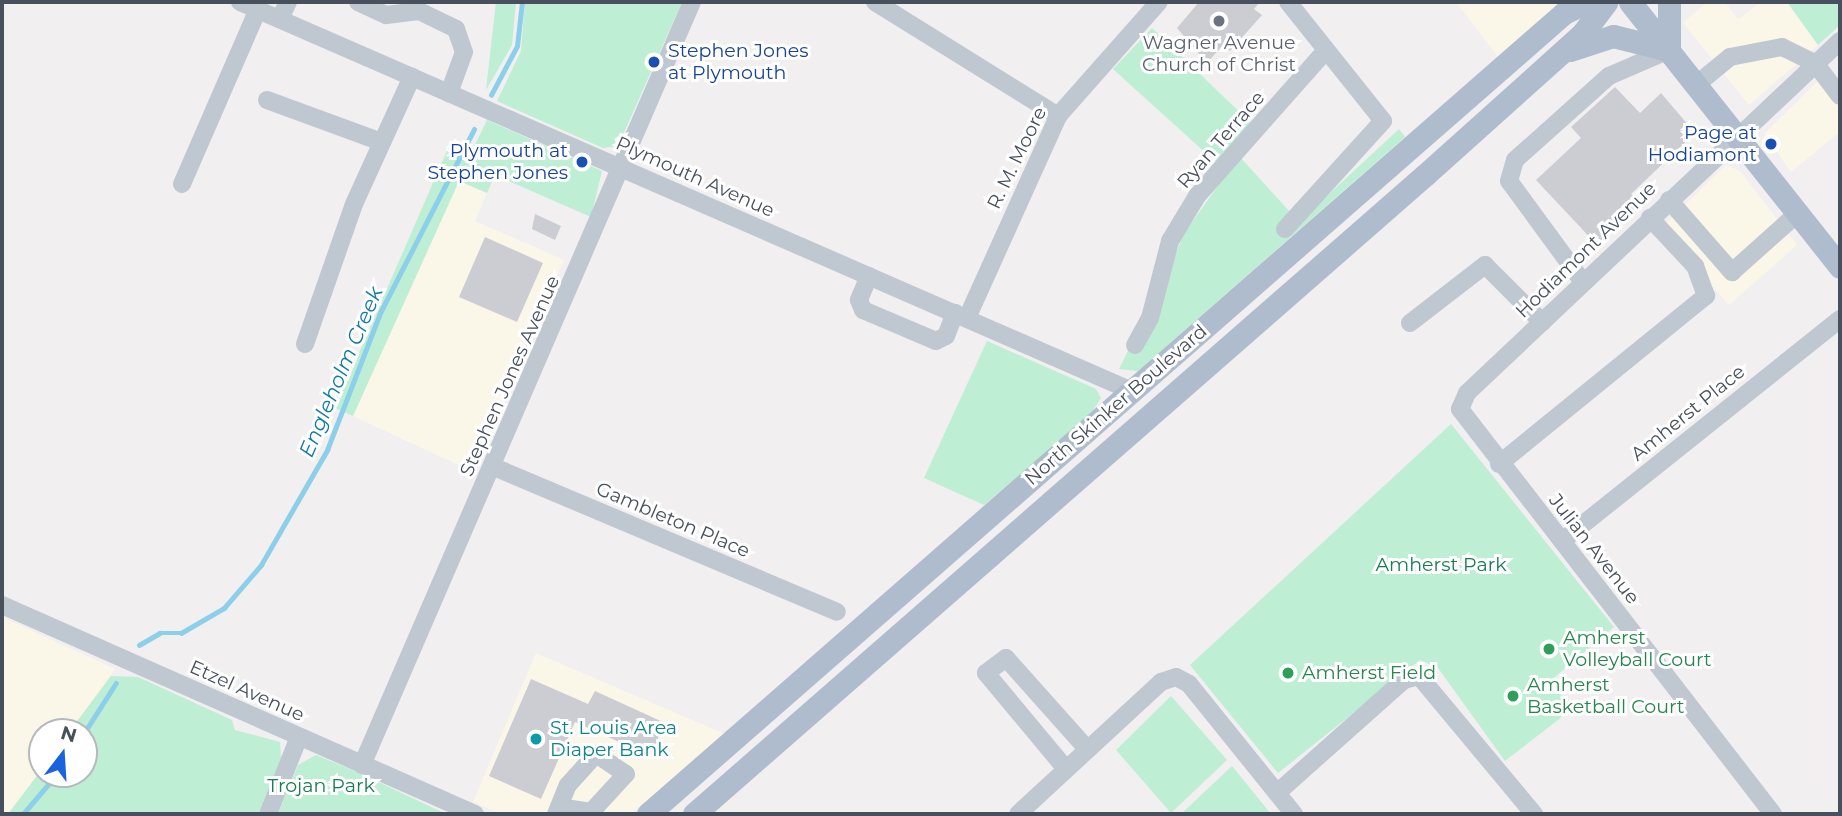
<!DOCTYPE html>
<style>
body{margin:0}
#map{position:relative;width:1842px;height:816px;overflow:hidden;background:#f1efef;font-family:Montserrat,sans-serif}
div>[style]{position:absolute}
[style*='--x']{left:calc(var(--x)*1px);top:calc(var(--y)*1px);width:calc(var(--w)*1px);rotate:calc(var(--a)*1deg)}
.commercial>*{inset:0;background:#fbf7e8}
.green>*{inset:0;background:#beeed4}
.stream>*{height:4.5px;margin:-2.25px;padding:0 2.25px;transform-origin:2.25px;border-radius:2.25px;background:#8ccfea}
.building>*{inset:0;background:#cccdd3}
.minor>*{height:18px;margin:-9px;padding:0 9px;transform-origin:9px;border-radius:9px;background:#bfc8d0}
.major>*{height:23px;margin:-11.5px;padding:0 11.5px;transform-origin:11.5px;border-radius:11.5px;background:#afbccd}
.dots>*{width:19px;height:19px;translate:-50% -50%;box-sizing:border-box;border:4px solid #fff;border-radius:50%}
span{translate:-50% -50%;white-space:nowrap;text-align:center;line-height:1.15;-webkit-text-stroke:6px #fff;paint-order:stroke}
.worship-label{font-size:19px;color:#5b616d}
.transit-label{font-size:19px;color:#164399}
.left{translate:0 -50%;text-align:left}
.right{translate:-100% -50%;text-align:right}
.street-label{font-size:19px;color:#47505c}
.park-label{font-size:19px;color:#197c52}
.leisure-label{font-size:19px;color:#27864d}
.culture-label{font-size:19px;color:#0d838f}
.water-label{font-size:21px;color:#0f7ba6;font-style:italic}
.frame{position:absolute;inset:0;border:4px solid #47505c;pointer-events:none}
.north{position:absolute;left:28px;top:718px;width:70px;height:70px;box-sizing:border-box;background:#fff;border:2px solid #b5b9be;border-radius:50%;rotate:17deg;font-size:19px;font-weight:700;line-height:28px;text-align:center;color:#47505c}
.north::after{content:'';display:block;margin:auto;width:24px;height:32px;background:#1d62dd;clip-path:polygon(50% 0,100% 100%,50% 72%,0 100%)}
</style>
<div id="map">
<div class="commercial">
<i style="clip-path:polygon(1456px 2px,1563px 2px,1499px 58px)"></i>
<i style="clip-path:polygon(1707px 2px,1725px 2px,1738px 19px,1761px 2px,1787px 2px,1818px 45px,1749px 105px,1683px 23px)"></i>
<i style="clip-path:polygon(1820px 79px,1840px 107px,1840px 132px,1791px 172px,1764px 134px)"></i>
<i style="clip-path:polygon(1726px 165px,1740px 171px,1797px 245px,1729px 305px,1661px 228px)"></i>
<i style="clip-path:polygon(460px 180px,487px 193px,475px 221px,564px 260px,469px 470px,353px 416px)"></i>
<i style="clip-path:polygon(2px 617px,115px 669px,69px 732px,42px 732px,42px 769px,8px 814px,2px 814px)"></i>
<i style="clip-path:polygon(536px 653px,725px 734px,631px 814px,501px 814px,473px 802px)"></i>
</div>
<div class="green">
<i style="clip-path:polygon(496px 2px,516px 2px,512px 45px,486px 90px)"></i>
<i style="clip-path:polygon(525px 2px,682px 2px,618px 146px,603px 148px,497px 101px,521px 51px)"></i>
<i style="clip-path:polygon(1787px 2px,1840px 2px,1840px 25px,1818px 45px)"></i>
<i style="clip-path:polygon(1152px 28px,1253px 125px,1219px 165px,1113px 69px)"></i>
<i style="clip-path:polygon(487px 120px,602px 171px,591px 217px,495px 175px,487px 193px,459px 181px,353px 416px,335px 408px,450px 144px,458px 144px,468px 159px)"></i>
<i style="clip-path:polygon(1399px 129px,1405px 137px,1138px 371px,1119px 369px,1128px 351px,1138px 354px,1183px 235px,1239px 156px,1299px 222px)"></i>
<i style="clip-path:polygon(987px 341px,1096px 389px,1101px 398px,1090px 415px,984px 505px,924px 478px)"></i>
<i style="clip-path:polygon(1451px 424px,1614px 627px,1550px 681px,1572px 709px,1505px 761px,1438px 668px,1420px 660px,1278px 773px,1190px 665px)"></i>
<i style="clip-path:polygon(111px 676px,138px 677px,232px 720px,235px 730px,280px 742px,281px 758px,258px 814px,8px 814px,42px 769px,42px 774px,84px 774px,84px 732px,69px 732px)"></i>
<i style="clip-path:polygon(1171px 696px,1227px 760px,1171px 813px,1116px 750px)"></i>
<i style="clip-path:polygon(316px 755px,355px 771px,446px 814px,278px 814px,298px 765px)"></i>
<i style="clip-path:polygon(1232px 766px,1271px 814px,1180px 814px,1181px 814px)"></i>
</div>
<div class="stream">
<i style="--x:491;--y:95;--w:55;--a:-62"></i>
<i style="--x:517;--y:46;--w:44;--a:-83.5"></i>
<i style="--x:139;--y:645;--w:24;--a:-30"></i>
<i style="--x:160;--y:633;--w:21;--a:0"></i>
<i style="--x:181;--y:633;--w:50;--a:-30.2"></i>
<i style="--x:224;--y:608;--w:57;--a:-49.3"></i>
<i style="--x:261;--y:565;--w:133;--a:-60.1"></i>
<i style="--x:327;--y:450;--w:149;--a:-68.8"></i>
<i style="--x:381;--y:311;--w:204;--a:-62.9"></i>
<i style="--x:84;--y:733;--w:59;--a:-57.4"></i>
<i style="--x:23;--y:814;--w:52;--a:-49.6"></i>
</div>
<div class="building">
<i style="clip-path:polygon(1199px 2px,1260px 2px,1254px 9px,1262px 15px,1230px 51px,1223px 45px,1207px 63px,1177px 28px)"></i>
<i style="clip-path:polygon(1615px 87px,1640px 113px,1661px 93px,1695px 133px,1631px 194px,1641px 204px,1597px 245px,1536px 180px,1581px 138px,1571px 127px)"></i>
<i style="clip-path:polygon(535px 214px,561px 226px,555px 240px,532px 229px)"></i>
<i style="clip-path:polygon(485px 237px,543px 263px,517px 322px,459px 297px)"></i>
<i style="clip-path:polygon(531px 679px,588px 704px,595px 691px,665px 723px,650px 756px,575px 722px,541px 799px,489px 776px)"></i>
</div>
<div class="minor">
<i style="--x:240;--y:2;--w:973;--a:23.56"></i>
<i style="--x:358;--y:2;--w:31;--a:25"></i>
<i style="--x:386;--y:15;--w:33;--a:-7"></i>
<i style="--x:419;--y:11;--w:41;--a:25.9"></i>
<i style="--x:456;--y:29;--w:24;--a:71"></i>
<i style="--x:464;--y:52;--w:44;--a:110.1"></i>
<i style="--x:875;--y:2;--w:216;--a:31.9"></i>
<i style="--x:280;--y:19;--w:19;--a:-65"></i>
<i style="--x:1696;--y:85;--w:44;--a:-39.5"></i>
<i style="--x:1730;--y:57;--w:53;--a:-10.9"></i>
<i style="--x:1782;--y:47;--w:37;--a:26"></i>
<i style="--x:1815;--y:63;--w:41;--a:52.9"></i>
<i style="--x:267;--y:100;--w:122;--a:20.1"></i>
<i style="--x:182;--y:184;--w:191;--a:-66.5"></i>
<i style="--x:1669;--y:200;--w:96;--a:48.8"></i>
<i style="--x:1732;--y:272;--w:89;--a:-41.8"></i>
<i style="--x:1285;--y:229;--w:146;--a:-47.8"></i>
<i style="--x:1383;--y:121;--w:152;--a:-128.6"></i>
<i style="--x:869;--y:276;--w:26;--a:113"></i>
<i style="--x:859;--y:300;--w:11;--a:68"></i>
<i style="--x:863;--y:310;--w:79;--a:23"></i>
<i style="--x:936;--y:341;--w:11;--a:-27"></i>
<i style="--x:946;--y:336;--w:25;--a:-69"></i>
<i style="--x:1583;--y:282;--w:125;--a:-126.2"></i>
<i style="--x:1509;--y:181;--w:22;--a:-74"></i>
<i style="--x:1515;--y:160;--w:126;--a:-41.8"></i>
<i style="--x:1609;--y:76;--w:65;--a:-23.4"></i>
<i style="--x:967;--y:318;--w:222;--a:-65.7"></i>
<i style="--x:1058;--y:116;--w:152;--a:-48.5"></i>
<i style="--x:1410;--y:323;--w:95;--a:-37.7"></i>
<i style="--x:1485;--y:265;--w:81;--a:45"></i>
<i style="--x:305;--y:344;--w:148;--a:-70.7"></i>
<i style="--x:354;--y:204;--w:140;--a:-65.5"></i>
<i style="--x:1135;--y:345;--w:31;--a:-61"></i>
<i style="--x:1150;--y:318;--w:80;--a:-75.4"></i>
<i style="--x:1170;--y:241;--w:52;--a:-59"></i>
<i style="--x:1197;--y:196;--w:195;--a:-48.5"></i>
<i style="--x:1499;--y:464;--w:267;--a:-39.1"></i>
<i style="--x:1706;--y:296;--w:32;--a:-110"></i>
<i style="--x:1695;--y:266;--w:66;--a:-133.2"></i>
<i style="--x:494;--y:467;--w:372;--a:22.9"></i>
<i style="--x:1562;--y:541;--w:356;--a:-38.6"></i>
<i style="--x:2;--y:605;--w:517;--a:23.84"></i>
<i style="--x:362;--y:765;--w:831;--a:-66.61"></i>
<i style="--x:1066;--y:769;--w:125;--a:-129.8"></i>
<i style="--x:986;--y:673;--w:25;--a:-37"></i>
<i style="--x:1006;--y:658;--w:122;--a:48.3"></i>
<i style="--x:1277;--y:793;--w:170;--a:-41.7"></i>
<i style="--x:1404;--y:680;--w:16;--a:-15"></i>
<i style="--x:1419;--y:676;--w:180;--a:50.2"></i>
<i style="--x:268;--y:814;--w:83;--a:-68.1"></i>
<i style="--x:556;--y:814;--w:31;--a:-68"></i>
<i style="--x:568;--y:785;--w:42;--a:-47.9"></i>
<i style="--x:596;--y:754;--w:36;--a:34"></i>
<i style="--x:626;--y:774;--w:52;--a:132.6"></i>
<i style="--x:591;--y:812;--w:31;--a:-171"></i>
<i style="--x:1018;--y:814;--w:195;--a:-42.7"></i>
<i style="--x:1161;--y:682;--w:16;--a:-18"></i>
<i style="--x:1176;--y:677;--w:15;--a:28"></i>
<i style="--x:1189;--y:684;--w:167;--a:51.1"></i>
<i style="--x:1773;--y:814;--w:512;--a:-127.7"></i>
<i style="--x:1460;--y:409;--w:17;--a:-66"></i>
<i style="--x:1467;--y:393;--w:513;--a:-43.34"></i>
</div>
<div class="major">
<i style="--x:1630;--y:2;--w:338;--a:51.6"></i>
<i style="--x:1669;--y:2;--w:48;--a:90"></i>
<i style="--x:1570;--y:50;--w:45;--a:-18"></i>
<i style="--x:1613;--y:36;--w:58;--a:14"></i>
<i style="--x:648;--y:814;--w:1217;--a:-41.17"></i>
<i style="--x:1564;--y:13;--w:25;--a:-26"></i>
<i style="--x:694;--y:814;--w:971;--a:-41.16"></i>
<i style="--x:1425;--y:175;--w:212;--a:-41.9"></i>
<i style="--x:1583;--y:33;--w:39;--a:-53"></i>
</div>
<div class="dots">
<i style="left:1219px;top:21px;background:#6b7280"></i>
<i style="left:654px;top:62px;background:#1a4fb4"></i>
<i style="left:1771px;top:144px;background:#1a4fb4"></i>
<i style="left:582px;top:162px;background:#1a4fb4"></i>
<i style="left:1549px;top:649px;background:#2e9e5b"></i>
<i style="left:1288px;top:673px;background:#2e9e5b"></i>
<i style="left:1513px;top:696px;background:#2e9e5b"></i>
<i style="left:536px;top:739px;background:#0f9aa8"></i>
</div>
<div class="worship-label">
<span style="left:1219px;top:54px">Wagner Avenue<br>Church of Christ</span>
</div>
<div class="transit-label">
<span class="left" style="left:668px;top:62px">Stephen Jones<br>at Plymouth</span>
<span class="right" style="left:1757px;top:144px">Page at<br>Hodiamont</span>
<span class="right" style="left:568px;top:162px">Plymouth at<br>Stephen Jones</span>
</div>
<div class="street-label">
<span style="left:1221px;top:140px;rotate:-49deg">Ryan Terrace</span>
<span style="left:1017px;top:158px;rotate:-64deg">R. M. Moore</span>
<span style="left:695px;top:177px;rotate:24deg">Plymouth Avenue</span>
<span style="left:1586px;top:250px;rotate:-44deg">Hodiamont Avenue</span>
<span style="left:510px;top:376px;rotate:-66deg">Stephen Jones Avenue</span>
<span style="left:1116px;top:405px;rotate:-41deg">North Skinker Boulevard</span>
<span style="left:1688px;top:413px;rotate:-39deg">Amherst Place</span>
<span style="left:673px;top:520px;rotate:23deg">Gambleton Place</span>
<span style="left:1594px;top:549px;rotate:52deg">Julian Avenue</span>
<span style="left:247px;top:691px;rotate:24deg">Etzel Avenue</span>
</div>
<div class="park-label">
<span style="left:1441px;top:565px">Amherst Park</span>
<span style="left:321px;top:786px">Trojan Park</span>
</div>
<div class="leisure-label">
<span class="left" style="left:1563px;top:649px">Amherst<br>Volleyball Court</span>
<span class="left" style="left:1302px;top:673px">Amherst Field</span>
<span class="left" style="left:1527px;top:696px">Amherst<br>Basketball Court</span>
</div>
<div class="culture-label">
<span class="left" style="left:550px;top:739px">St. Louis Area<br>Diaper Bank</span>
</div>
<div class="water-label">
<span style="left:341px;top:372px;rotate:-67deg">Engleholm Creek</span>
</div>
<div class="frame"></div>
<div class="north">N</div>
</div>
